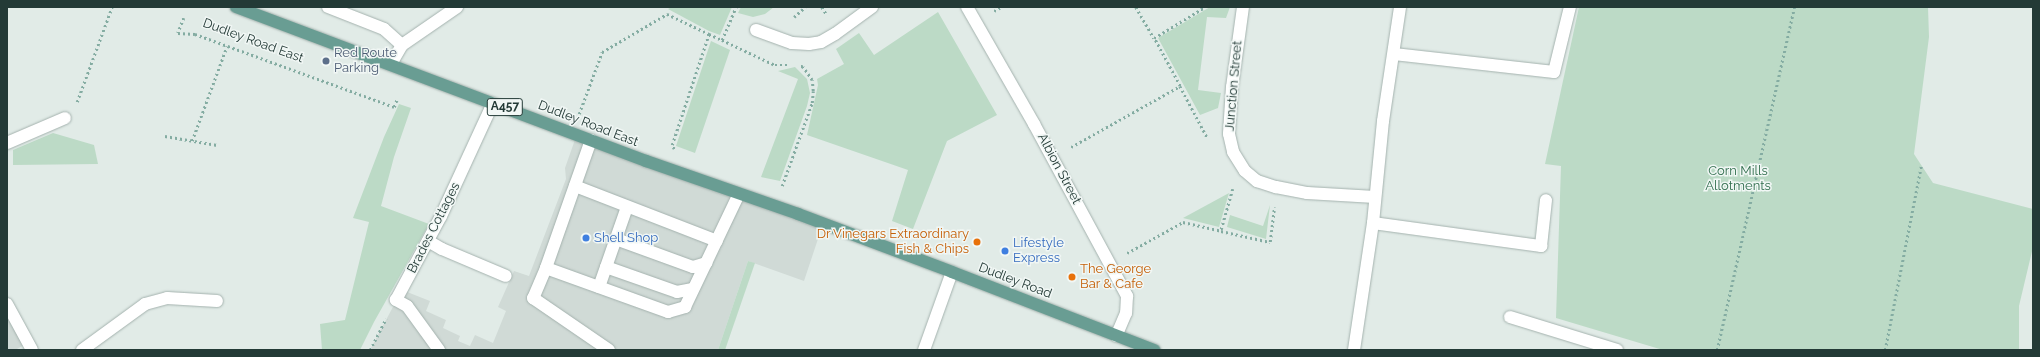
<!DOCTYPE html>
<style>
body{margin:0}
#map{position:relative;width:2040px;height:357px;overflow:hidden;background:#e1ebe7;font-family:Raleway,sans-serif}
div>[style]{position:absolute}
[style*='--x']{left:calc(var(--x)*1px);top:calc(var(--y)*1px);width:calc(var(--w)*1px);rotate:calc(var(--a)*1deg)}
.built>*{inset:0;background:#d0dad6}
.green>*{inset:0;background:#bcdac6}
.path>*{height:2.5px;margin-top:-1.25px;transform-origin:0;background:repeating-linear-gradient(90deg,#84aca2 0 2px,transparent 0 5px)}
.roads{filter:drop-shadow(0 0 1px #a4b2ae) drop-shadow(0 0 1px #a4b2ae)}
.minor>*{height:12px;margin:-6px;padding:0 6px;transform-origin:6px;border-radius:6px;background:#fff}
.major>*{height:12px;margin:-6px;padding:0 6px;transform-origin:6px;border-radius:6px;background:#699d93}
.dots>*{width:11px;height:11px;translate:-50% -50%;box-sizing:border-box;border:2px solid #f1f7f5;border-radius:50%}
span{translate:-50% -50%;white-space:nowrap;text-align:center;line-height:1.15;-webkit-text-stroke:3px #f1f7f5;paint-order:stroke}
.shield-label span{padding:1px 3px;background:#f1f7f5;border:1px solid;border-radius:3px;-webkit-text-stroke-width:0}
.shield-label{font-size:12px;color:#233a36;font-weight:700}
.street-label{font-size:13px;color:#233a36}
.service-label{font-size:13px;color:#4e5e75}
.left{translate:0 -50%;text-align:left}
.park-label{font-size:13px;color:#306e4d}
.food-label{font-size:13px;color:#c56008}
.right{translate:-100% -50%;text-align:right}
.shop-label{font-size:13px;color:#366cbe}
.frame{position:absolute;inset:0;border:8px solid #233a36;pointer-events:none}
</style>
<div id="map">
<div class="built">
<i style="clip-path:polygon(577px 134px,823px 224px,804px 281px,748px 261px,718px 350px,370px 350px,402px 290px,430px 301px,426px 311px,446px 320px,443px 328px,460px 336px,458px 341px,470px 346px,475px 335px,493px 343px,506px 311px,498px 307px,514px 271px,529px 276px,566px 179px,565px 168px)"></i>
<i style="clip-path:polygon(7px 313px,28px 343px,15px 350px,7px 350px)"></i>
</div>
<div class="green">
<i style="clip-path:polygon(672px 7px,732px 7px,720px 35px,709px 31px,668px 9px)"></i>
<i style="clip-path:polygon(741px 7px,774px 7px,765px 14px,753px 17px,738px 13px)"></i>
<i style="clip-path:polygon(1210px 7px,1230px 7px,1226px 18px,1207px 17px,1198px 90px,1221px 93px,1218px 108px,1200px 115px,1158px 38px)"></i>
<i style="clip-path:polygon(1579px 7px,1928px 7px,1929px 37px,1914px 154px,1933px 183px,2033px 209px,2033px 247px,2019px 306px,2019px 350px,1663px 350px,1556px 318px,1561px 166px,1545px 164px)"></i>
<i style="clip-path:polygon(938px 12px,997px 115px,947px 141px,913px 229px,892px 221px,908px 170px,807px 135px,818px 85px,817px 79px,844px 64px,836px 49px,859px 33px,874px 55px)"></i>
<i style="clip-path:polygon(711px 41px,730px 50px,695px 153px,676px 146px)"></i>
<i style="clip-path:polygon(795px 67px,807px 79px,810px 93px,807px 106px,780px 181px,761px 177px,798px 79px,778px 71px)"></i>
<i style="clip-path:polygon(399px 104px,411px 108px,394px 157px,381px 206px,429px 224px,374px 322px,360px 350px,322px 350px,320px 324px,345px 320px,369px 222px,353px 218px,384px 137px)"></i>
<i style="clip-path:polygon(53px 133px,94px 145px,98px 164px,13px 165px,13px 150px)"></i>
<i style="clip-path:polygon(1229px 193px,1219px 227px,1183px 218px)"></i>
<i style="clip-path:polygon(1270px 205px,1266px 239px,1227px 227px,1230px 215px,1263px 226px)"></i>
<i style="clip-path:polygon(748px 261px,755px 263px,725px 350px,718px 350px)"></i>
</div>
<div class="path">
<i style="--x:822;--y:7;--w:9;--a:58"></i>
<i style="--x:1136;--y:7;--w:36;--a:60"></i>
<i style="--x:994;--y:11;--w:8;--a:-30"></i>
<i style="--x:794;--y:17;--w:15;--a:-42"></i>
<i style="--x:184;--y:18;--w:16;--a:112"></i>
<i style="--x:178;--y:33;--w:17;--a:3"></i>
<i style="--x:195;--y:34;--w:212;--a:20.1"></i>
<i style="--x:394;--y:107;--w:9;--a:-69"></i>
<i style="--x:722;--y:40;--w:59;--a:25.3"></i>
<i style="--x:775;--y:65;--w:13;--a:0"></i>
<i style="--x:1180;--y:86;--w:55;--a:-118.4"></i>
<i style="--x:1154;--y:38;--w:60;--a:-31.3"></i>
<i style="--x:77;--y:102;--w:101;--a:-69.8"></i>
<i style="--x:579;--y:114;--w:66;--a:-69.6"></i>
<i style="--x:602;--y:52;--w:75;--a:-30.3"></i>
<i style="--x:667;--y:14;--w:47;--a:25.5"></i>
<i style="--x:165;--y:136;--w:53;--a:9.8"></i>
<i style="--x:192;--y:141;--w:101;--a:-69.8"></i>
<i style="--x:1071;--y:147;--w:125;--a:-29.2"></i>
<i style="--x:1180;--y:86;--w:58;--a:62.1"></i>
<i style="--x:674;--y:149;--w:4;--a:-117"></i>
<i style="--x:672;--y:145;--w:117;--a:-71.6"></i>
<i style="--x:709;--y:34;--w:14;--a:25"></i>
<i style="--x:722;--y:40;--w:36;--a:-67"></i>
<i style="--x:782;--y:186;--w:88;--a:-70.1"></i>
<i style="--x:812;--y:103;--w:12;--a:-85"></i>
<i style="--x:813;--y:91;--w:11;--a:-95"></i>
<i style="--x:812;--y:80;--w:16;--a:-125"></i>
<i style="--x:803;--y:67;--w:4;--a:-166"></i>
<i style="--x:1233;--y:189;--w:44;--a:105.9"></i>
<i style="--x:1221;--y:231;--w:50;--a:12.7"></i>
<i style="--x:1270;--y:242;--w:35;--a:-83"></i>
<i style="--x:1127;--y:253;--w:64;--a:-29"></i>
<i style="--x:1183;--y:222;--w:39;--a:13"></i>
<i style="--x:370;--y:350;--w:35;--a:-63"></i>
<i style="--x:1717;--y:350;--w:352;--a:-77.3"></i>
<i style="--x:1885;--y:350;--w:187;--a:-78.9"></i>
</div>
<div class="roads">
<div class="minor">
<i style="--x:328;--y:7;--w:60;--a:21.4"></i>
<i style="--x:384;--y:29;--w:24;--a:42"></i>
<i style="--x:967;--y:7;--w:135;--a:60.2"></i>
<i style="--x:1034;--y:124;--w:196;--a:61.6"></i>
<i style="--x:1127;--y:296;--w:17;--a:93"></i>
<i style="--x:1126;--y:313;--w:25;--a:113"></i>
<i style="--x:1243;--y:7;--w:81;--a:97.8"></i>
<i style="--x:1232;--y:87;--w:47;--a:93.7"></i>
<i style="--x:1229;--y:134;--w:18;--a:77"></i>
<i style="--x:1233;--y:152;--w:22;--a:58"></i>
<i style="--x:1245;--y:171;--w:16;--a:40"></i>
<i style="--x:1257;--y:181;--w:20;--a:18"></i>
<i style="--x:1276;--y:187;--w:32;--a:11"></i>
<i style="--x:1307;--y:193;--w:68;--a:3.4"></i>
<i style="--x:756;--y:30;--w:38;--a:20"></i>
<i style="--x:792;--y:43;--w:17;--a:3"></i>
<i style="--x:809;--y:44;--w:12;--a:-9"></i>
<i style="--x:821;--y:42;--w:16;--a:-30"></i>
<i style="--x:835;--y:34;--w:46;--a:-36.1"></i>
<i style="--x:1394;--y:54;--w:161;--a:6.4"></i>
<i style="--x:1554;--y:72;--w:67;--a:-76.2"></i>
<i style="--x:391;--y:64;--w:22;--a:-60"></i>
<i style="--x:402;--y:45;--w:67;--a:-34.6"></i>
<i style="--x:591;--y:140;--w:136;--a:109.4"></i>
<i style="--x:546;--y:268;--w:33;--a:113"></i>
<i style="--x:533;--y:298;--w:92;--a:34.4"></i>
<i style="--x:7;--y:143;--w:63;--a:-23.3"></i>
<i style="--x:575;--y:186;--w:152;--a:21.2"></i>
<i style="--x:1373;--y:223;--w:170;--a:7.8"></i>
<i style="--x:1541;--y:246;--w:46;--a:-83.8"></i>
<i style="--x:616;--y:239;--w:82;--a:20"></i>
<i style="--x:693;--y:267;--w:14;--a:-17"></i>
<i style="--x:428;--y:241;--w:16;--a:30"></i>
<i style="--x:442;--y:249;--w:69;--a:22.9"></i>
<i style="--x:606;--y:267;--w:75;--a:19.4"></i>
<i style="--x:677;--y:292;--w:16;--a:-11"></i>
<i style="--x:546;--y:268;--w:130;--a:19.8"></i>
<i style="--x:668;--y:312;--w:18;--a:-16"></i>
<i style="--x:685;--y:307;--w:125;--a:-64.5"></i>
<i style="--x:599;--y:287;--w:85;--a:-70.7"></i>
<i style="--x:7;--y:304;--w:52;--a:61.5"></i>
<i style="--x:1510;--y:317;--w:112;--a:17.1"></i>
<i style="--x:82;--y:350;--w:78;--a:-36.1"></i>
<i style="--x:145;--y:304;--w:23;--a:-15"></i>
<i style="--x:167;--y:298;--w:50;--a:3.4"></i>
<i style="--x:439;--y:350;--w:54;--a:-126"></i>
<i style="--x:407;--y:306;--w:13;--a:-151"></i>
<i style="--x:396;--y:300;--w:95;--a:-61.8"></i>
<i style="--x:441;--y:216;--w:124;--a:-65.3"></i>
<i style="--x:924;--y:350;--w:83;--a:-70.3"></i>
<i style="--x:1354;--y:350;--w:128;--a:-81.5"></i>
<i style="--x:1373;--y:223;--w:102;--a:-84.4"></i>
<i style="--x:1383;--y:121;--w:115;--a:-81.5"></i>
</div>
<div class="major">
<i style="--x:236;--y:7;--w:438;--a:20.6"></i>
<i style="--x:646;--y:161;--w:161;--a:19.2"></i>
<i style="--x:798;--y:214;--w:165;--a:20.6"></i>
<i style="--x:952;--y:272;--w:217;--a:21.1"></i>
</div>
</div>
<div class="dots">
<i style="left:326px;top:61px;background:#5c6f8a"></i>
<i style="left:586px;top:238px;background:#3f7fe0"></i>
<i style="left:977px;top:242px;background:#e8710a"></i>
<i style="left:1005px;top:251px;background:#3f7fe0"></i>
<i style="left:1072px;top:277px;background:#e8710a"></i>
</div>
<div class="shield-label">
<span style="left:505px;top:107px">A457</span>
</div>
<div class="street-label">
<span style="left:253px;top:41px;rotate:20deg">Dudley Road East</span>
<span style="left:1234px;top:86px;rotate:-85deg">Junction Street</span>
<span style="left:588px;top:124px;rotate:21deg">Dudley Road East</span>
<span style="left:1059px;top:169px;rotate:62deg">Albion Street</span>
<span style="left:434px;top:228px;rotate:-63deg">Brades Cottages</span>
<span style="left:1015px;top:281px;rotate:21deg">Dudley Road</span>
</div>
<div class="service-label">
<span class="left" style="left:334px;top:61px">Red Route<br>Parking</span>
</div>
<div class="park-label">
<span style="left:1738px;top:179px">Corn Mills<br>Allotments</span>
</div>
<div class="food-label">
<span class="right" style="left:969px;top:242px">Dr Vinegars Extraordinary<br>Fish &amp; Chips</span>
<span class="left" style="left:1080px;top:277px">The George<br>Bar &amp; Cafe</span>
</div>
<div class="shop-label">
<span class="left" style="left:594px;top:238px">Shell Shop</span>
<span class="left" style="left:1013px;top:251px">Lifestyle<br>Express</span>
</div>
<div class="frame"></div>
</div>
